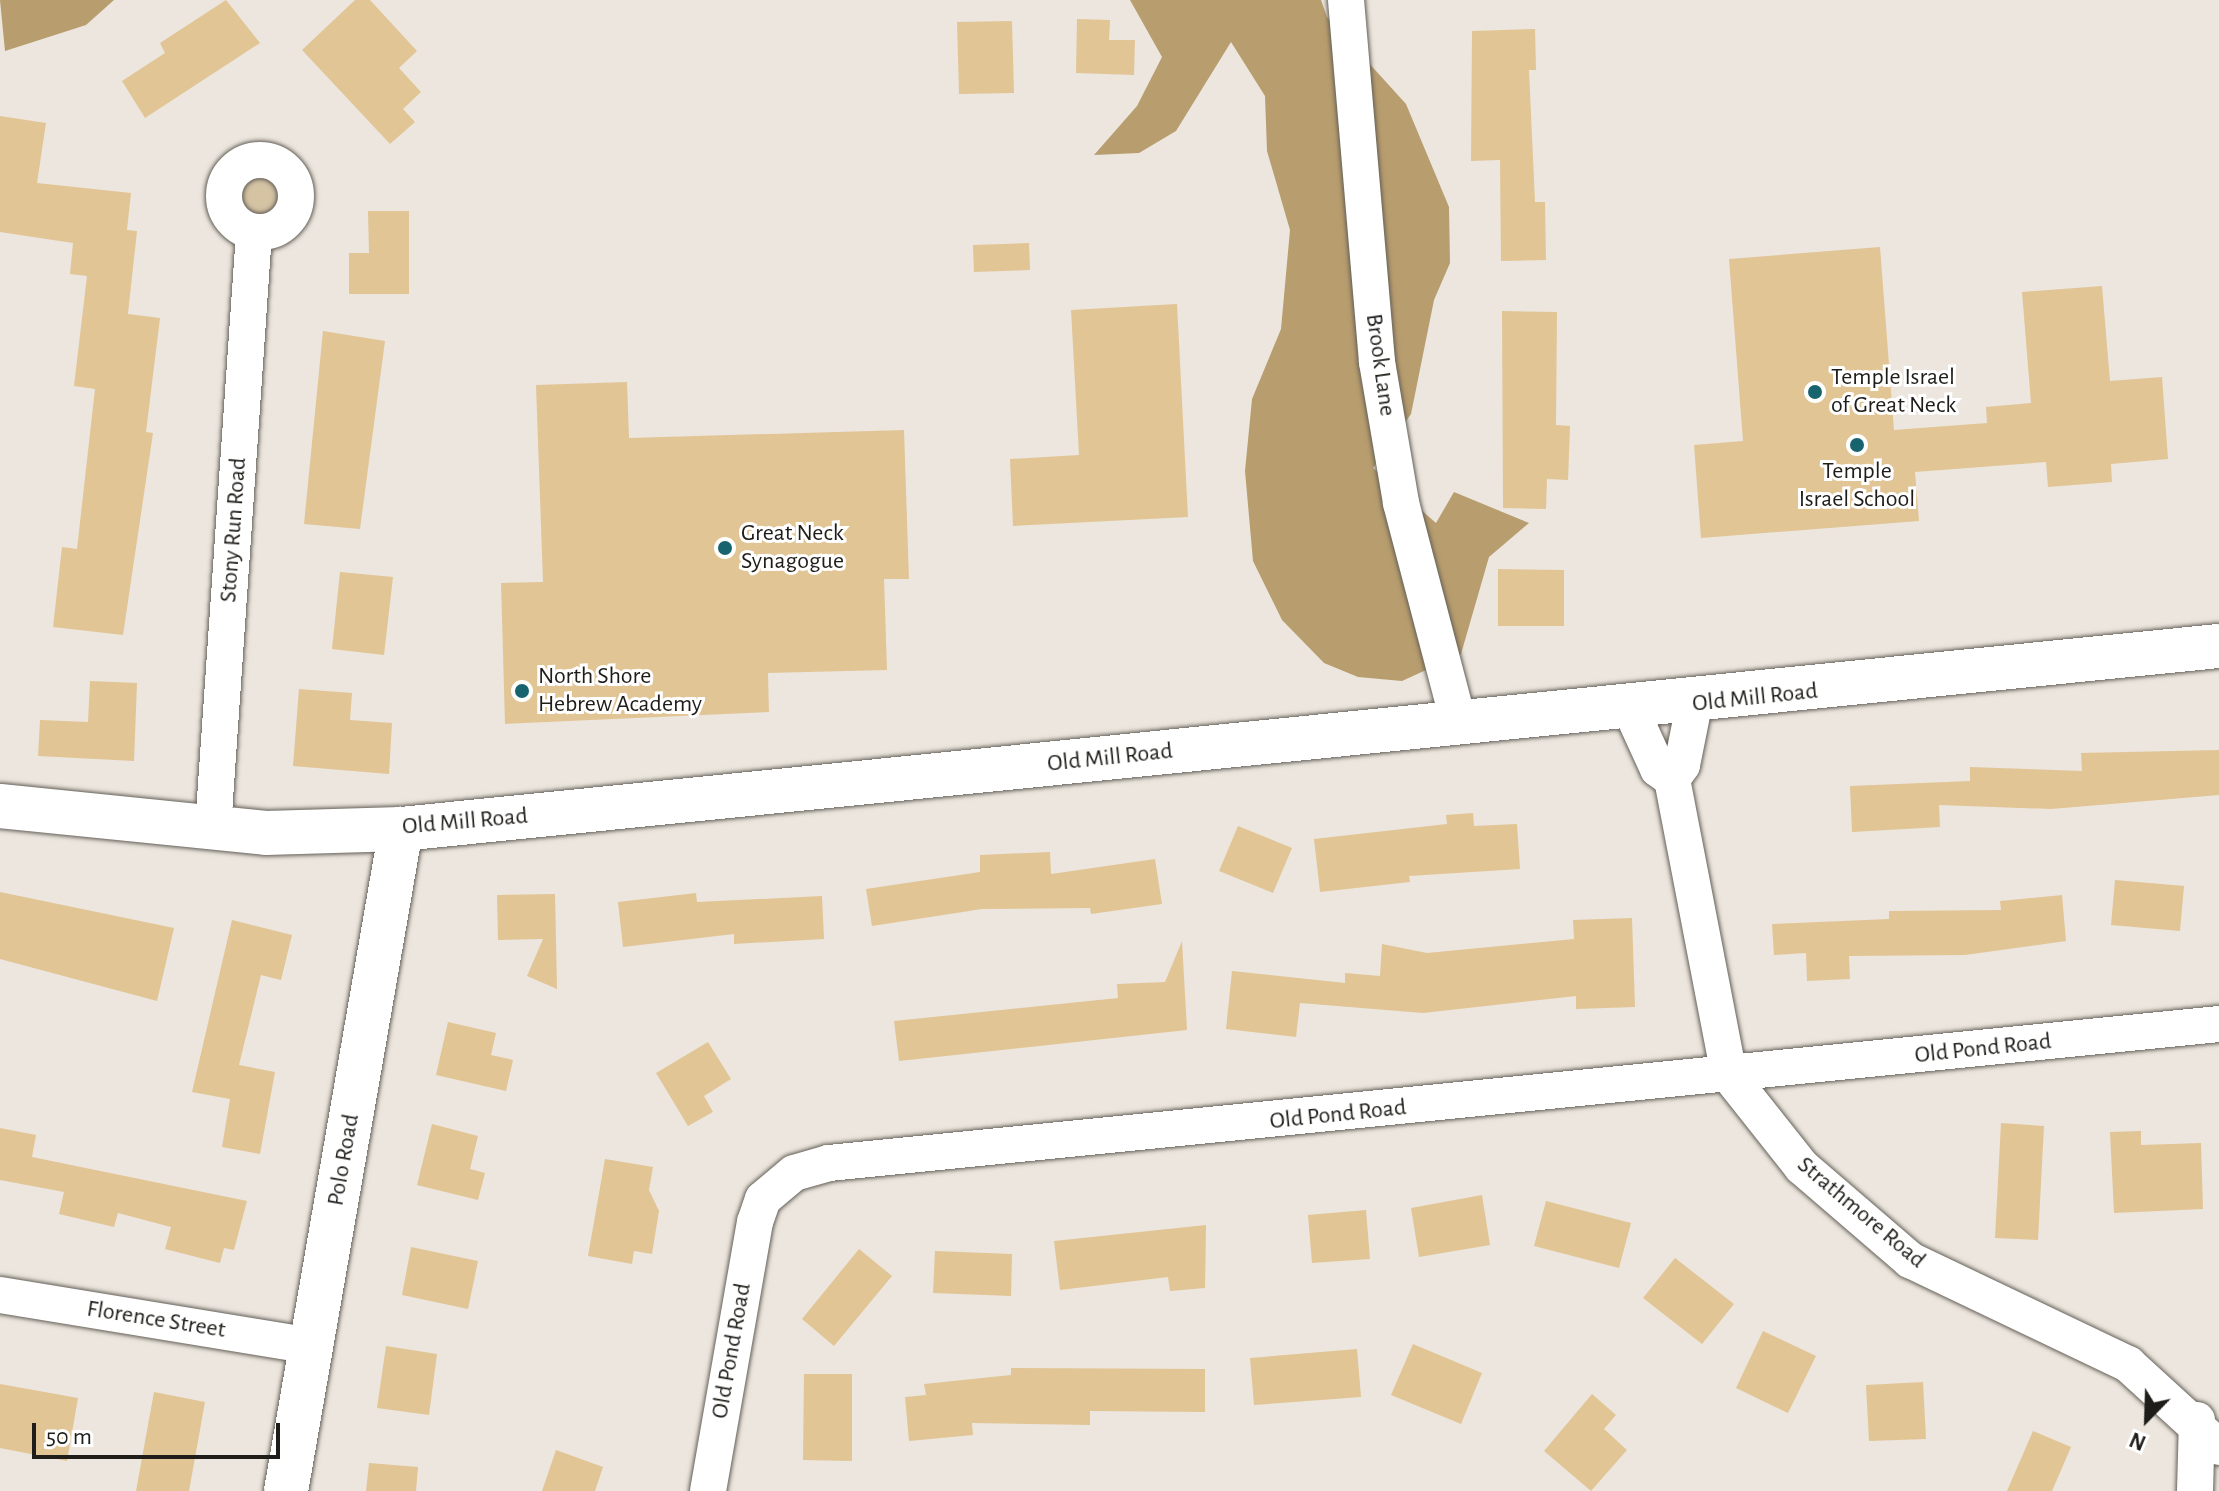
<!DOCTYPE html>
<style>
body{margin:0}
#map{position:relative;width:2219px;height:1491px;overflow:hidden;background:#ece6de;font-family:"Alegreya Sans",sans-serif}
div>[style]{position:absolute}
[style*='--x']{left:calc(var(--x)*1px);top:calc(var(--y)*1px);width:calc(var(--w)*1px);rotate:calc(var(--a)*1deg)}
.green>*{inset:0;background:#d5c3a4}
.round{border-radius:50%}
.forest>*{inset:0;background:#b89d6e}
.building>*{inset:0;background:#e1c595}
.roads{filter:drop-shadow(0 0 2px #646058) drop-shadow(0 0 2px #646058)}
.minor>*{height:36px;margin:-18px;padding:0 18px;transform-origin:18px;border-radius:18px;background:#fff}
.minor>.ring{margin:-18px;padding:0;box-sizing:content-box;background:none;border:36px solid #fff;border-radius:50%}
.tertiary>*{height:44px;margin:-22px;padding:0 22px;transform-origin:22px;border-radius:22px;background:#fff}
.dots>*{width:22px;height:22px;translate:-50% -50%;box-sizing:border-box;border:4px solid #fff;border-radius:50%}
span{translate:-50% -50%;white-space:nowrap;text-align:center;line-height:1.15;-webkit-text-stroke:6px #fff;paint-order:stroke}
.street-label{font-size:24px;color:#1e1d19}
.poi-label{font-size:24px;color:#1e1d19}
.left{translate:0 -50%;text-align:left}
.north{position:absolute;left:2107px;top:1379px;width:80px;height:80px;-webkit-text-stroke:6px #fff;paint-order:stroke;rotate:203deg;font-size:22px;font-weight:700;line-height:32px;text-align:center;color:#1e1d19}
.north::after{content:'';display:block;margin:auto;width:28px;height:36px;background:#1e1d19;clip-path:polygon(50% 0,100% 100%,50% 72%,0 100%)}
.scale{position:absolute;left:32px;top:1423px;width:248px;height:36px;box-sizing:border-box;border:4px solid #1e1d19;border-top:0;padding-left:10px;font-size:24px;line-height:28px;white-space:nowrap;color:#1e1d19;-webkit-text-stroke:6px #fff;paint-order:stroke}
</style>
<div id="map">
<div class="green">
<i class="round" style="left:232px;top:167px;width:58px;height:58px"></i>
</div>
<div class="forest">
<i style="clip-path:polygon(0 0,114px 0,86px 25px,5px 51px)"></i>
<i style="clip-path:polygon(1130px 0,1321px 0,1327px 17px,1406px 104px,1449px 207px,1450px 263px,1434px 300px,1411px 414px,1373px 468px,1436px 523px,1454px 492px,1529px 523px,1489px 557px,1461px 654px,1402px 681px,1358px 677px,1324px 663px,1282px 620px,1253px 561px,1245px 471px,1252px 399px,1281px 329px,1290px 230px,1267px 151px,1265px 96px,1231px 42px,1176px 131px,1139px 153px,1094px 155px,1137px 106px,1162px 57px)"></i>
</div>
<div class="building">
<i style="clip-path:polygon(226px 0,260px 43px,145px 118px,122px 81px,165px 53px,160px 43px)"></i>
<i style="clip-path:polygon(355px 0,370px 0,417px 51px,399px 68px,421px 92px,403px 109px,415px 122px,390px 144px,302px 50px)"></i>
<i style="clip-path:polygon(1077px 19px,1110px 20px,1109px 40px,1135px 40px,1134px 75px,1076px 73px)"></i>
<i style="clip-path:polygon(1012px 21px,1014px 93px,959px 94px,957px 22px)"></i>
<i style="clip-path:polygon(1535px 29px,1536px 70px,1529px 70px,1535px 202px,1545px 202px,1546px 260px,1501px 261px,1500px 160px,1471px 161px,1472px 31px)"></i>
<i style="clip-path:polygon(0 116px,46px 123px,37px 183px,131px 193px,127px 230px,137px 231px,128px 314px,160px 318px,146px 432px,153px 433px,123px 635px,53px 627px,62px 547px,77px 549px,95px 389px,74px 386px,87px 276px,70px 274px,73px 243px,0 232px)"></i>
<i style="clip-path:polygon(368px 211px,409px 211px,409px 294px,349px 294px,349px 253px,369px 253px)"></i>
<i style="clip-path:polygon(1029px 243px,1030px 270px,974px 272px,973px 245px)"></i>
<i style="clip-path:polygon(1880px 247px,1894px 430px,1987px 423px,1986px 407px,2031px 403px,2022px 292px,2102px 286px,2110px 381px,2162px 377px,2168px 459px,2111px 464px,2112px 482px,2048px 487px,2046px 462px,1915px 472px,1919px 521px,1701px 538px,1694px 445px,1743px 441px,1729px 259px)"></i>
<i style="clip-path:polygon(1177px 304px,1188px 517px,1013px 526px,1010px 459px,1079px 455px,1071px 310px)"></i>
<i style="clip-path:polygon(1502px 311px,1557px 312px,1556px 425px,1570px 426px,1568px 480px,1547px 479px,1546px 509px,1503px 508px)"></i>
<i style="clip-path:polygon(323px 331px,385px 341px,360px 529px,304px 524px)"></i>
<i style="clip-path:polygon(627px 382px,629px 438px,904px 430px,909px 579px,884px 579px,887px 670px,768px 673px,769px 712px,505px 724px,501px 583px,543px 582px,536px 385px)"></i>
<i style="clip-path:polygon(1498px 569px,1564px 570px,1564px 626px,1498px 626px)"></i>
<i style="clip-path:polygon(340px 572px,393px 577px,384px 655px,332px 649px)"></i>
<i style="clip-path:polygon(90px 681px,137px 683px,134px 761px,38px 756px,40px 720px,88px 722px)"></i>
<i style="clip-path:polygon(299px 689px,352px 693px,350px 720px,392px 723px,389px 774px,293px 766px)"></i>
<i style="clip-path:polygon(2219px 750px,2219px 795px,2051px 809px,1939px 805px,1940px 827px,1852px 832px,1850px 786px,1970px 781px,1970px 767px,2082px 771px,2081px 753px)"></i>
<i style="clip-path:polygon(1473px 813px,1474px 826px,1517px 824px,1520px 869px,1409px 876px,1410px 882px,1320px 892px,1314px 839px,1447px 824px,1446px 815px)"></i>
<i style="clip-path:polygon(1238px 826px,1292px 848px,1273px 893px,1219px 871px)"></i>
<i style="clip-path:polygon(1050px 852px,1051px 874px,1155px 859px,1162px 904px,1091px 914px,1090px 908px,982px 909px,872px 926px,866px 889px,980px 872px,980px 855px)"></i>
<i style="clip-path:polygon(2115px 880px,2184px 886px,2180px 931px,2111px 925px)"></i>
<i style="clip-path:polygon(0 892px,174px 928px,157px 1001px,0 959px)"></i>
<i style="clip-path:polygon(696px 893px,697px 902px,822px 896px,824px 939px,734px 944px,734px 934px,623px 947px,618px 902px)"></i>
<i style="clip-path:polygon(555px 894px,556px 939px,557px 989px,527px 976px,543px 939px,498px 940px,497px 895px)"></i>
<i style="clip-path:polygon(2062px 895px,2066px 941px,1965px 955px,1849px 956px,1850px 979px,1807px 981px,1806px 953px,1774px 955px,1772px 924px,1889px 919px,1889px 911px,2001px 910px,2000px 901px)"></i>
<i style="clip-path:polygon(1632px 918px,1635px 1007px,1576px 1009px,1576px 996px,1423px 1013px,1300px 1003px,1296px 1037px,1226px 1029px,1232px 971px,1345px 983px,1345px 973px,1380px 976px,1382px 944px,1427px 953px,1574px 939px,1573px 920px)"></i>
<i style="clip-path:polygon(232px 920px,292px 935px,281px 980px,261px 975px,239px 1065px,275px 1072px,260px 1154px,222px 1147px,230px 1099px,192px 1092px)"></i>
<i style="clip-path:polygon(1182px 941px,1187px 1030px,899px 1061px,894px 1021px,1118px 998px,1117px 984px,1165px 982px)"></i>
<i style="clip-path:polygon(448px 1022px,496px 1033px,491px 1055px,513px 1060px,506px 1091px,436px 1075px)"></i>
<i style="clip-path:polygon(708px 1042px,731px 1079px,704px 1096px,713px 1112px,688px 1126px,656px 1073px)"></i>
<i style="clip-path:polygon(2001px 1123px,2044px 1126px,2038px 1240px,1995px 1238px)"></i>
<i style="clip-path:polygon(432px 1124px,478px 1136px,470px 1169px,485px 1173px,478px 1200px,417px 1185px)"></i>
<i style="clip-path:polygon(0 1128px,36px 1135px,32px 1157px,247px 1201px,234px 1250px,224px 1248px,220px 1263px,165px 1249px,171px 1227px,118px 1213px,114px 1227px,59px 1214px,64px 1192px,0 1180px)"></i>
<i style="clip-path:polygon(2141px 1131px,2141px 1145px,2201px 1143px,2203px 1209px,2114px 1213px,2110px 1132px)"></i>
<i style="clip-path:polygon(605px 1159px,653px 1167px,649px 1190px,659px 1211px,652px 1254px,634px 1251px,632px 1264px,588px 1256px)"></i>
<i style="clip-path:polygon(1482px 1195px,1490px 1245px,1419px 1257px,1411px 1208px)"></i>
<i style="clip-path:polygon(1546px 1201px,1631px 1223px,1619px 1268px,1534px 1246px)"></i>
<i style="clip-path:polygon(1366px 1210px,1370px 1259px,1312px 1263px,1308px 1215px)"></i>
<i style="clip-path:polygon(1206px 1225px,1205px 1288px,1170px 1291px,1168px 1277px,1060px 1290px,1054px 1241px)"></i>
<i style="clip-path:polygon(411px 1247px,478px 1261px,468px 1309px,402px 1295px)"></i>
<i style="clip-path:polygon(859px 1249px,892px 1276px,834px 1346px,802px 1319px)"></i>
<i style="clip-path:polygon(935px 1251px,1012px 1254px,1011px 1296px,933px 1293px)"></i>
<i style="clip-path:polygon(1675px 1258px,1734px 1304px,1702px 1344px,1643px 1298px)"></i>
<i style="clip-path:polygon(1763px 1331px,1816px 1356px,1788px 1413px,1736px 1388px)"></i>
<i style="clip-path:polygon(1413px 1344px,1482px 1373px,1461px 1424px,1391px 1395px)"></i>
<i style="clip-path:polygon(386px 1346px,437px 1354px,429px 1415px,377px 1408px)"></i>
<i style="clip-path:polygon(1357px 1349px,1361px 1397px,1254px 1405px,1250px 1358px)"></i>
<i style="clip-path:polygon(1011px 1368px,1205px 1369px,1205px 1412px,1090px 1411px,1090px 1425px,972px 1423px,973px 1435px,909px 1441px,905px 1397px,926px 1395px,924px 1384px,1011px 1375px)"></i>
<i style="clip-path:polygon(804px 1374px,852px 1374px,852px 1461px,803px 1460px)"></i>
<i style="clip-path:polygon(1923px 1382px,1926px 1439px,1869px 1441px,1866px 1385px)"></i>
<i style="clip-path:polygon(0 1384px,78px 1398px,67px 1461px,0 1448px)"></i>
<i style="clip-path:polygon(154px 1392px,205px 1402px,189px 1491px,136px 1491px)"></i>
<i style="clip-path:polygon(1592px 1394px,1616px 1415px,1604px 1429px,1627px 1450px,1591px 1491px,1544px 1451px)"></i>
<i style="clip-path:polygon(2033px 1431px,2071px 1447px,2052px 1491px,2007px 1491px)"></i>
<i style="clip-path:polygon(556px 1450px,603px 1467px,595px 1491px,542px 1491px)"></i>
<i style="clip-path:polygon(369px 1463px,418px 1467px,416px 1491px,366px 1491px)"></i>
</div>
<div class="roads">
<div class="minor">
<i style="--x:1346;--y:0;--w:363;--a:85.1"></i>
<i style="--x:1377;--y:362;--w:143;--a:80.3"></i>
<i style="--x:1401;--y:503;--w:228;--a:75.3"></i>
<i class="ring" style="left:224px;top:160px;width:36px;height:36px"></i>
<i style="--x:1631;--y:710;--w:65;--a:65.4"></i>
<i style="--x:1658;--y:769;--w:17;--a:36"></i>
<i style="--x:1672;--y:779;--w:301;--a:79.1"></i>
<i style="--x:1729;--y:1075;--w:117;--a:51.6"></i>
<i style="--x:1802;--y:1167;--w:143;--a:40.7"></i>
<i style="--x:1910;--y:1260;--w:242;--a:25.5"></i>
<i style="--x:2128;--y:1364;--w:123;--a:42.4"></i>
<i style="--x:1672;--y:779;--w:17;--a:-54"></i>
<i style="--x:1682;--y:765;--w:61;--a:-78.7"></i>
<i style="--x:213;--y:828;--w:597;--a:-86.06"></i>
<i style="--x:0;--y:1295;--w:315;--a:9.3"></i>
<i style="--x:708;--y:1491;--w:273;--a:-80.1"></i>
<i style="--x:755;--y:1222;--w:24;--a:-71"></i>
<i style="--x:763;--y:1199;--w:40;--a:-40"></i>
<i style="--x:794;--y:1173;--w:36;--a:-16"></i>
<i style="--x:829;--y:1163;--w:1397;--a:-5.71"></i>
<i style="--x:2195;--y:1491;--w:71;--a:-88.4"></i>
</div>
<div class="tertiary">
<i style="--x:0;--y:806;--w:267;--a:5.8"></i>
<i style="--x:266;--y:833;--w:135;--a:-1.7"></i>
<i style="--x:401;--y:829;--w:1827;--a:-5.75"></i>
<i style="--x:286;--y:1491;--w:672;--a:-80.15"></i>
</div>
</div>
<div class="dots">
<i style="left:1815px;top:392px;background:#17636e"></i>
<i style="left:1857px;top:445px;background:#17636e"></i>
<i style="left:725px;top:548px;background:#17636e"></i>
<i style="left:522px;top:691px;background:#17636e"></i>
</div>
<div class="street-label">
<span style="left:1380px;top:365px;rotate:82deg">Brook Lane</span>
<span style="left:234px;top:530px;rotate:-86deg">Stony Run Road</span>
<span style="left:1755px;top:698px;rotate:-6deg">Old Mill Road</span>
<span style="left:1110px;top:758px;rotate:-6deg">Old Mill Road</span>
<span style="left:465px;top:822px;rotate:-5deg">Old Mill Road</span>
<span style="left:1983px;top:1049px;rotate:-6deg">Old Pond Road</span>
<span style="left:1338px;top:1115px;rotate:-6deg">Old Pond Road</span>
<span style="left:344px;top:1160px;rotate:-80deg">Polo Road</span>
<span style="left:1861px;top:1213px;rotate:40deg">Strathmore Road</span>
<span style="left:156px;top:1320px;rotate:9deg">Florence Street</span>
<span style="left:732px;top:1351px;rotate:-80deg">Old Pond Road</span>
</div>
<div class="poi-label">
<span class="left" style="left:1831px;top:392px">Temple Israel<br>of Great Neck</span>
<span style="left:1857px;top:486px">Temple<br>Israel School</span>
<span class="left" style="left:741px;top:548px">Great Neck<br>Synagogue</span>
<span class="left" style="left:538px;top:691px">North Shore<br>Hebrew Academy</span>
</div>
<div class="north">N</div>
<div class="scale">50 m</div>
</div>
